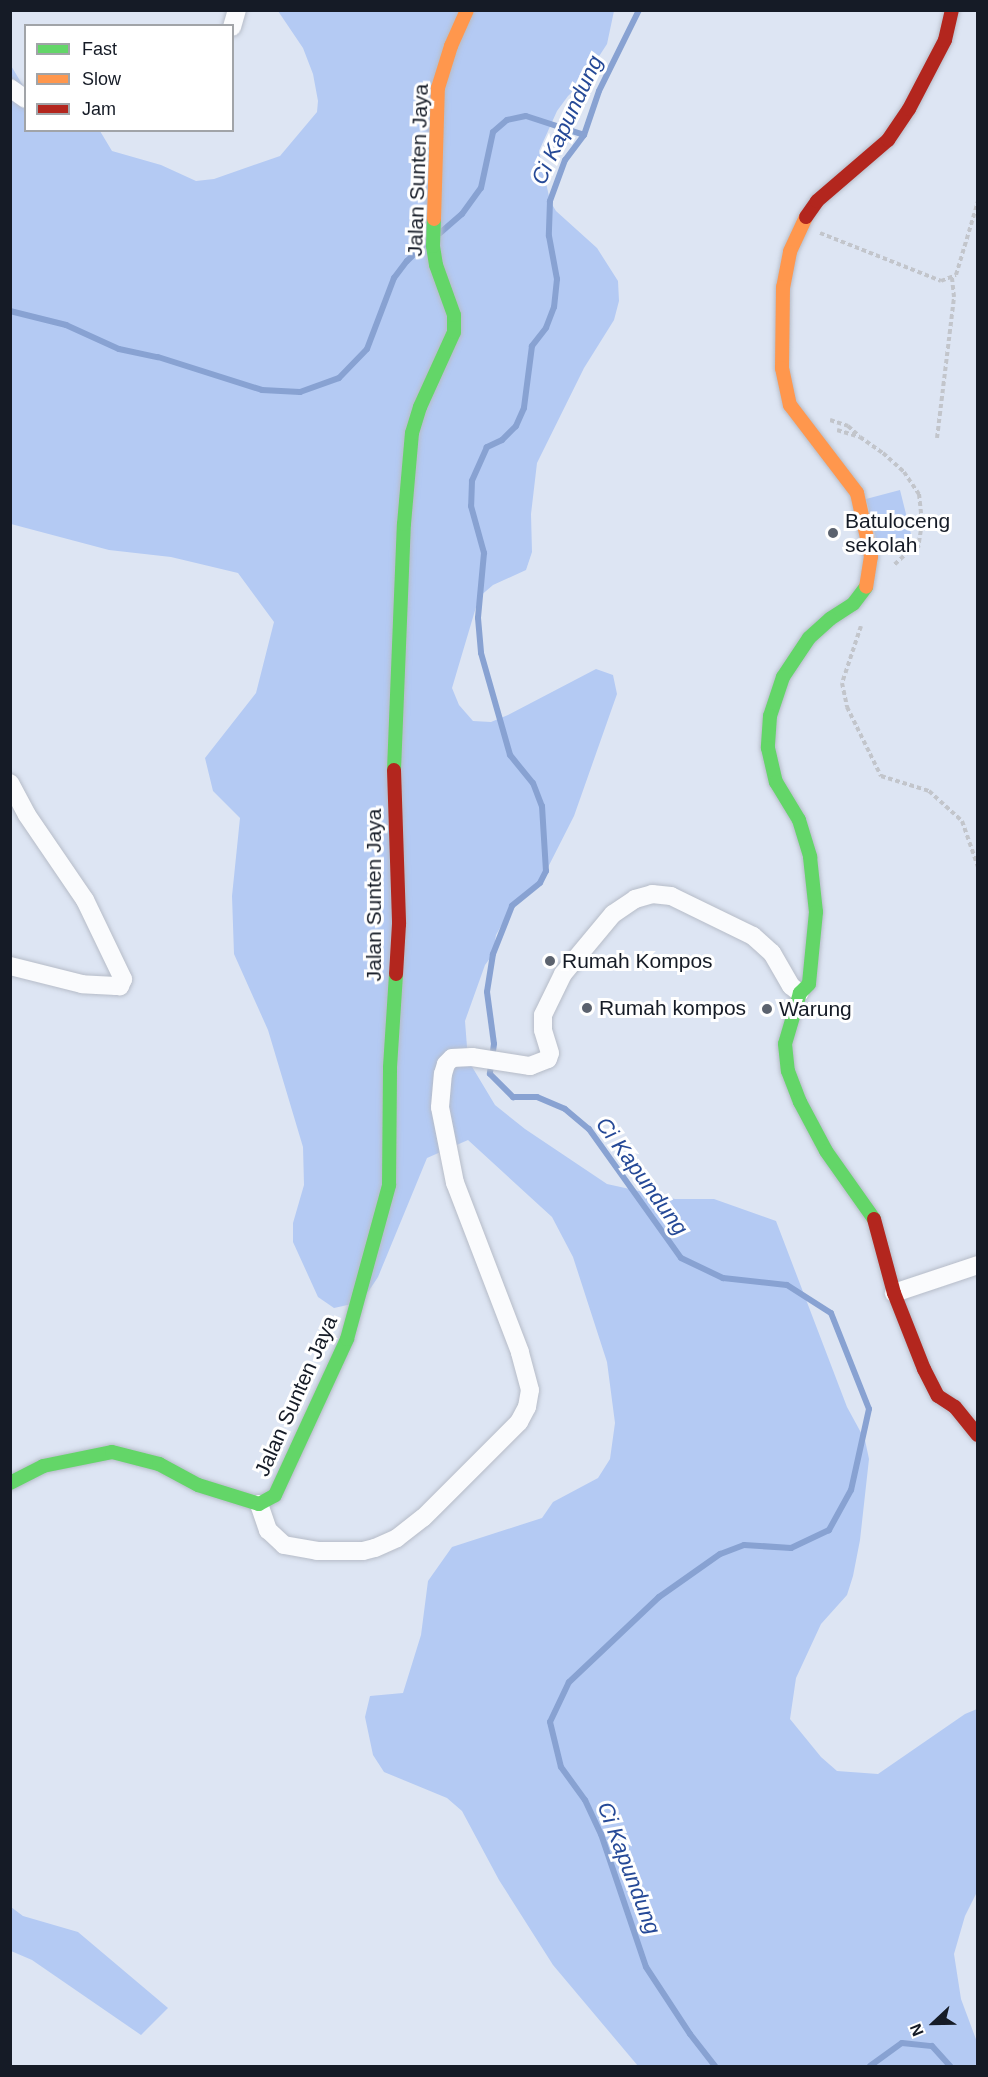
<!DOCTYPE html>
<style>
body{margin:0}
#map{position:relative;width:988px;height:2077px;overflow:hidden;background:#dde5f3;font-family:Arial,sans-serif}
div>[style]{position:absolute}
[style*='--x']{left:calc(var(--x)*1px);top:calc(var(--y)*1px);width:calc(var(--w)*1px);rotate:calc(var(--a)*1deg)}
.green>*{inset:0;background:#b4caf3}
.stream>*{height:6px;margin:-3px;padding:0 3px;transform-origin:3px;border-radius:3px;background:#88a2d2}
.path>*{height:4px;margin-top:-2px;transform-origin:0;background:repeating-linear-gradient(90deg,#c2c5cb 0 4.5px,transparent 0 7.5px)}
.roads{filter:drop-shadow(0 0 2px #b6bcc8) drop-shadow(0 0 2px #b6bcc8)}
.street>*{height:18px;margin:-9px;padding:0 9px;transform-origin:9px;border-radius:9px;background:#fafbfd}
.fast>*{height:14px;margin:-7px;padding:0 7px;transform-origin:7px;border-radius:7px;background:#63d668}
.slow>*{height:14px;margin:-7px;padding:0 7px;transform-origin:7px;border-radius:7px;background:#ff974d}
.jam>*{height:14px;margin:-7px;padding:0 7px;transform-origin:7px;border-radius:7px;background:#b3261e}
.dots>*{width:16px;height:16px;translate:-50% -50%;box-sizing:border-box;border:3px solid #fff;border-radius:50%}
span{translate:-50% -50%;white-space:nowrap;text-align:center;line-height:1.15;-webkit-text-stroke:6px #fff;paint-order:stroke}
.street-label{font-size:21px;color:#151b26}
.poi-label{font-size:21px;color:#151b26}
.left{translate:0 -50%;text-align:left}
.water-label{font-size:22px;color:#254997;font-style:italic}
.frame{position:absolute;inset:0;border:12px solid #151b26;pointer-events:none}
.legend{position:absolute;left:24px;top:24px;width:210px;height:108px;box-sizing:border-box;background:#fff;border:2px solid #a1a4a8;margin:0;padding:8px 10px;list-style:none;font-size:18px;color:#151b26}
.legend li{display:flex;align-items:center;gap:12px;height:30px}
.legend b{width:30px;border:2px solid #a1a4a8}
.north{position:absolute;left:904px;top:1993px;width:60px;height:60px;-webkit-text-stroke:4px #fff;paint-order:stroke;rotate:248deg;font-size:16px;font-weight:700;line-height:24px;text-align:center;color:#151b26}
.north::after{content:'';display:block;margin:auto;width:21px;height:27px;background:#151b26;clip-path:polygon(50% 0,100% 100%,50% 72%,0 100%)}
</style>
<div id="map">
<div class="green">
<i style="clip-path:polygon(278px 11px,614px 11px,607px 44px,581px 84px,568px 96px,557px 111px,539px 151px,550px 201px,556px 211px,597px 248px,618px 281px,619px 301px,614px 320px,584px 368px,537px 463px,531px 514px,532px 552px,526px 570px,493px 585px,479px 597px,452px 688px,459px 705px,473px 721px,491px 722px,508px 715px,596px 669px,613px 675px,617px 694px,574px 816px,540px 883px,512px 906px,496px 935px,493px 954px,485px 965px,465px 1021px,468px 1060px,495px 1105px,525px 1129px,607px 1184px,675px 1199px,714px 1199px,776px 1221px,847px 1407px,865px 1440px,869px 1459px,860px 1540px,853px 1576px,847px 1595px,821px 1624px,796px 1678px,790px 1719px,821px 1757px,837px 1771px,878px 1774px,965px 1714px,977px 1709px,977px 1892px,965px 1916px,954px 1954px,961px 1999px,977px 2042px,977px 2066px,638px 2066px,553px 1965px,499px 1880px,462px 1811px,447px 1798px,384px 1772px,373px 1755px,365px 1717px,370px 1696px,403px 1693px,421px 1635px,428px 1581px,452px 1547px,542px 1518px,553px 1502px,598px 1478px,610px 1459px,615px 1423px,607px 1362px,573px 1257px,552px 1217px,468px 1140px,427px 1158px,378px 1277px,368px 1292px,352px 1304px,334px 1308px,318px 1297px,293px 1242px,293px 1223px,304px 1185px,303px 1147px,268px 1030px,234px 954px,232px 896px,240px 818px,213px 791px,205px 758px,256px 693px,274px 622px,238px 573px,171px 557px,109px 550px,11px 524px,10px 64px,25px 89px,26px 130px,100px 131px,112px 151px,161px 165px,196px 181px,214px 179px,280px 156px,317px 112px,318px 101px,313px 74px,303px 48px)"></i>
<i style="clip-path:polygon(900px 490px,913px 542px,879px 550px,866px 499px)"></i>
<i style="clip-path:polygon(11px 1907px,23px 1916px,78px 1932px,168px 2008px,141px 2035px,32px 1960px,11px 1951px)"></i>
</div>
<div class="stream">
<i style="--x:639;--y:10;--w:90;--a:116.3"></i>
<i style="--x:599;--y:91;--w:46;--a:108.8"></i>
<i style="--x:584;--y:135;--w:31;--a:127"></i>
<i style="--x:565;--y:160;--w:44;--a:110.1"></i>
<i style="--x:550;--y:201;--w:35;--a:92"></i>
<i style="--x:549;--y:236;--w:44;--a:79.5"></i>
<i style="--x:557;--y:279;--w:28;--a:96"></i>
<i style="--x:554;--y:307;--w:22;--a:111"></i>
<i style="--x:546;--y:328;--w:23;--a:128"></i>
<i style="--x:532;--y:346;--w:63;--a:97.4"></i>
<i style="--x:524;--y:408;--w:20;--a:114"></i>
<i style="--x:516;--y:426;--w:20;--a:135"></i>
<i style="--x:502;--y:440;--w:17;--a:155"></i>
<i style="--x:487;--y:447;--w:37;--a:114"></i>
<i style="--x:472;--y:481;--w:25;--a:92"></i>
<i style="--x:471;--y:506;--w:49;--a:74.5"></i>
<i style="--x:484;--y:553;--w:65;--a:95.3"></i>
<i style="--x:478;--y:618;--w:35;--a:85"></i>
<i style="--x:481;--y:653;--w:106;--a:74.1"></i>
<i style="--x:510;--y:755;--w:36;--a:51"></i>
<i style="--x:533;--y:783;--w:25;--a:69"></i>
<i style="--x:542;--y:806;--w:65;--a:86.5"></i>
<i style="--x:546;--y:871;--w:13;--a:117"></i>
<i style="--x:540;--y:883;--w:36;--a:141"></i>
<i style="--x:512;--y:906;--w:52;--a:111.6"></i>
<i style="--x:493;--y:954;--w:38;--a:99"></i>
<i style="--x:487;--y:992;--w:52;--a:82.3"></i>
<i style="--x:494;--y:1044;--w:30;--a:98"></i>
<i style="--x:490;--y:1074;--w:33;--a:45"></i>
<i style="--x:513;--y:1097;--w:24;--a:0"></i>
<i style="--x:537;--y:1097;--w:30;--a:23"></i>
<i style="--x:565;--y:1109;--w:31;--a:40"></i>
<i style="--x:589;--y:1129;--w:158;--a:54.5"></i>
<i style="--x:681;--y:1258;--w:47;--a:25.5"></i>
<i style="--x:723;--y:1278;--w:64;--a:6.2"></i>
<i style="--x:787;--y:1285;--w:52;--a:32.5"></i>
<i style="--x:831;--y:1313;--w:103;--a:68.4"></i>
<i style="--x:869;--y:1409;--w:83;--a:102.5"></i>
<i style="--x:851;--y:1490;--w:46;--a:118.8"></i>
<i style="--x:829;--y:1530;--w:42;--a:154.7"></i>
<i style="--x:791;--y:1548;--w:47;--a:-176.3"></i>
<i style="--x:744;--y:1545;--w:26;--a:159"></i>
<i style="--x:720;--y:1554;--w:75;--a:144.8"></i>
<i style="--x:659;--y:1597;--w:124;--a:136.6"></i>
<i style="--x:569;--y:1682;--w:44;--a:115.4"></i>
<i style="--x:550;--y:1722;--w:46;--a:76.3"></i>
<i style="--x:561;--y:1767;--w:41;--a:54"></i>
<i style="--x:585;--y:1800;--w:38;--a:65"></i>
<i style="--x:601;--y:1834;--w:140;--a:71.3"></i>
<i style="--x:646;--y:1967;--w:80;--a:56.7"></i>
<i style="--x:690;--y:2034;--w:41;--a:52"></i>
<i style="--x:440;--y:233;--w:29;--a:-41"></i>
<i style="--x:462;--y:214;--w:32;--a:-54"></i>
<i style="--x:481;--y:188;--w:57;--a:-77.9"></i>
<i style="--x:493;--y:132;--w:18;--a:-41"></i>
<i style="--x:507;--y:120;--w:19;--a:-12"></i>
<i style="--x:526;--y:116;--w:61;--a:18.1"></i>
<i style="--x:10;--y:311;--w:58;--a:14"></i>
<i style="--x:66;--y:325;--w:58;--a:24.4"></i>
<i style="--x:119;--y:349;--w:40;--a:12"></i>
<i style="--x:158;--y:357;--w:109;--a:17.6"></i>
<i style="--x:262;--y:390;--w:38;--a:3"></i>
<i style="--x:300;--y:392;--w:41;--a:-19.7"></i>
<i style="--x:339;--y:378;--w:40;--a:-46"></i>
<i style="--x:367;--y:349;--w:76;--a:-69.2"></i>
<i style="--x:394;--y:278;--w:21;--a:-53"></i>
<i style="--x:407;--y:261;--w:28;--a:-44"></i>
<i style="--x:870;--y:2066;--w:39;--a:-36"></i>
<i style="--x:902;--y:2043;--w:30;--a:6"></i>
<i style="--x:932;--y:2046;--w:27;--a:48"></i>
</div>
<div class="path">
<i style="--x:820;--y:233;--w:130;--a:21.6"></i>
<i style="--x:941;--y:281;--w:16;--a:-22"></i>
<i style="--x:956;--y:275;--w:77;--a:-73.4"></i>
<i style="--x:830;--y:420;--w:19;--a:18"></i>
<i style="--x:848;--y:426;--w:12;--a:42"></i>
<i style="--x:837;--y:430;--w:24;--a:17"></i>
<i style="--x:860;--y:437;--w:28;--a:35"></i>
<i style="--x:883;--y:453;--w:28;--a:42"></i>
<i style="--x:904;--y:472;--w:27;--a:56"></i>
<i style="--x:919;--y:494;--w:29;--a:84"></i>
<i style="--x:922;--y:523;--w:25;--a:99"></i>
<i style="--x:918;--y:548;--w:9;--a:162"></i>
<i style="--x:909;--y:551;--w:22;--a:137"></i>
<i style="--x:937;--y:438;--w:142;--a:-83.1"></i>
<i style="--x:954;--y:297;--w:19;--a:-96"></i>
<i style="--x:861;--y:626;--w:60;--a:108.4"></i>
<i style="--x:842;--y:683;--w:25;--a:78"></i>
<i style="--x:847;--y:707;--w:77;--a:63.8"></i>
<i style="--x:881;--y:776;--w:50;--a:17.4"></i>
<i style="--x:929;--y:791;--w:45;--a:42.3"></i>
<i style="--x:962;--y:821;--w:49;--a:70.8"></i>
</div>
<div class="roads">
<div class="street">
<i style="--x:232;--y:27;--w:18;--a:-74"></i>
<i style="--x:10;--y:88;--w:19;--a:35"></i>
<i style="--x:10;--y:783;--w:36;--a:62"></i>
<i style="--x:27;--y:815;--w:103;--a:55.7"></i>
<i style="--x:85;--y:900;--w:88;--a:64.3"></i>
<i style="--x:123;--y:979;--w:8;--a:113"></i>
<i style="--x:120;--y:986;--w:4;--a:180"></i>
<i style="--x:116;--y:986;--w:34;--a:-177"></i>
<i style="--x:82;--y:984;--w:74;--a:-166"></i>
<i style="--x:894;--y:1293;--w:89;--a:-18.4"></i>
<i style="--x:259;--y:1504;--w:28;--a:71"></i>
<i style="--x:268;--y:1530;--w:22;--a:43"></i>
<i style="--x:284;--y:1545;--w:34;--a:10"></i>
<i style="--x:317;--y:1551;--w:46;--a:0"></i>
<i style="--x:363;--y:1551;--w:12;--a:-14"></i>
<i style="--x:375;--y:1548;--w:24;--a:-24"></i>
<i style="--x:397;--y:1538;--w:33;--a:-38"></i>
<i style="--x:423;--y:1518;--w:136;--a:-45"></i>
<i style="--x:519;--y:1422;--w:17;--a:-62"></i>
<i style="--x:527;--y:1407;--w:17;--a:-80"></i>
<i style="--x:530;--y:1390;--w:39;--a:-105"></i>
<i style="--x:520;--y:1352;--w:181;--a:-111"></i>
<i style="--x:455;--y:1183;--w:77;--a:-101.2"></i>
<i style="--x:440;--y:1107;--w:33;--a:-85"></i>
<i style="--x:443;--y:1074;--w:10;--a:-73"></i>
<i style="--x:446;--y:1064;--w:8;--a:-45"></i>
<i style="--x:452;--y:1058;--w:20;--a:-3"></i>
<i style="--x:472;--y:1057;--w:59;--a:8.8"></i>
<i style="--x:530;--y:1066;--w:19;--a:-21"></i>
<i style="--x:548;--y:1059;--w:6;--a:-72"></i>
<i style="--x:550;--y:1053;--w:24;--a:-107"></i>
<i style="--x:543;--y:1030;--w:15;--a:-90"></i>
<i style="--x:543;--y:1015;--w:46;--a:-64"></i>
<i style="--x:563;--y:974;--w:78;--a:-50.2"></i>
<i style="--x:613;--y:914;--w:27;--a:-34"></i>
<i style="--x:635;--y:899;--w:18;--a:-16"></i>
<i style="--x:652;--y:894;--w:19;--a:6"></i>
<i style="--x:671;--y:896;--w:91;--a:26"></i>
<i style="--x:753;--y:936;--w:25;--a:42"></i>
<i style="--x:772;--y:953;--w:38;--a:60"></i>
<i style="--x:791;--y:986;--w:11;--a:38"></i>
</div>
<div class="fast">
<i style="--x:866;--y:587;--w:21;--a:127"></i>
<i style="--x:853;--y:604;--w:27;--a:147"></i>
<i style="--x:830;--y:619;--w:28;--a:138"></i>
<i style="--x:809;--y:638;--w:47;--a:123.7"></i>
<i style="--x:783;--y:677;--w:41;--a:108.4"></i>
<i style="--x:770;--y:716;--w:32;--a:94"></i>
<i style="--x:768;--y:748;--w:35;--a:77"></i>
<i style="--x:776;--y:782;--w:44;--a:58.8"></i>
<i style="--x:799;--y:820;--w:39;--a:73"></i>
<i style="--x:810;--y:857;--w:55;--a:83.8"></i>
<i style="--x:816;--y:912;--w:72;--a:95.6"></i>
<i style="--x:809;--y:984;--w:13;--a:135"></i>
<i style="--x:800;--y:993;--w:53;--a:106.4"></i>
<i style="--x:785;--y:1044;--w:27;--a:84"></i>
<i style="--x:788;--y:1071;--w:33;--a:69"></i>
<i style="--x:800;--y:1102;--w:55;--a:62"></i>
<i style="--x:826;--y:1151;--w:83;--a:54.8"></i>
<i style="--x:394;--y:770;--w:246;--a:-87.7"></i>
<i style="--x:404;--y:524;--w:91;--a:-85"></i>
<i style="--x:412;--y:433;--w:27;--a:-73"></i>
<i style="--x:420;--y:407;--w:82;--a:-65.6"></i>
<i style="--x:454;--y:332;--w:17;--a:-90"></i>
<i style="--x:454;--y:315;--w:53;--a:-109.8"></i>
<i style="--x:436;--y:265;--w:19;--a:-99"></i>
<i style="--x:433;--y:246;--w:27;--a:-88"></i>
<i style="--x:10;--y:1483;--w:37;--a:-27"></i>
<i style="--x:43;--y:1466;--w:70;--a:-11.5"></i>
<i style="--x:112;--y:1452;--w:49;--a:14.3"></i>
<i style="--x:159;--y:1464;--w:44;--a:28.3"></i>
<i style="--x:198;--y:1485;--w:64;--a:17.3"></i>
<i style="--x:259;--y:1504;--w:18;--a:-29"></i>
<i style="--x:275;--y:1495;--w:172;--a:-65.2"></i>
<i style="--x:347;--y:1339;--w:160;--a:-74.7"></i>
<i style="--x:389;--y:1185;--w:118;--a:-89.5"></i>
<i style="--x:390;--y:1067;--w:93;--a:-86.3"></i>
</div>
<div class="slow">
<i style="--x:806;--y:217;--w:38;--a:115"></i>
<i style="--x:790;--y:252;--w:36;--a:101"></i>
<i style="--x:783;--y:287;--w:81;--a:90.7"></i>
<i style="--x:782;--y:368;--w:38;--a:78"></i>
<i style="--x:790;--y:405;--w:111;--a:52.7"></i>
<i style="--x:857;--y:493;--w:65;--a:77.5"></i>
<i style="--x:871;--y:556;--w:31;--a:99"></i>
<i style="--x:434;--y:219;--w:131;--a:-88.3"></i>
<i style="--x:438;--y:88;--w:44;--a:-72.8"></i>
<i style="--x:451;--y:46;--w:39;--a:-66"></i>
</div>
<div class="jam">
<i style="--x:806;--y:217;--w:19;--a:-55"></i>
<i style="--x:817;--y:201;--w:94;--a:-40.7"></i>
<i style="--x:888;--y:140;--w:37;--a:-56"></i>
<i style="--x:909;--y:109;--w:78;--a:-62.4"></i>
<i style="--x:945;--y:40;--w:31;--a:-77"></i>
<i style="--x:394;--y:770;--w:154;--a:88.1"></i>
<i style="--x:399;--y:924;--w:50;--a:93.4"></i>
<i style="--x:874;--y:1219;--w:77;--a:74.9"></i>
<i style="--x:894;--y:1293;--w:82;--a:68.5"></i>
<i style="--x:924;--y:1369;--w:30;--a:63"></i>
<i style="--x:938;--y:1396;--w:20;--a:33"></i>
<i style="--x:955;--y:1407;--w:36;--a:51"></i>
</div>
</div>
<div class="dots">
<i style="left:833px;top:533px;background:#5b626e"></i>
<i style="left:550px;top:961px;background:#5b626e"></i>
<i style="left:587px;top:1008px;background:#5b626e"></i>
<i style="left:767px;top:1009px;background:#5b626e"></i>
</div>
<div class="street-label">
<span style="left:418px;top:170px;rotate:-88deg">Jalan Sunten Jaya</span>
<span style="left:374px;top:895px;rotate:-90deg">Jalan Sunten Jaya</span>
<span style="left:296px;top:1396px;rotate:-66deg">Jalan Sunten Jaya</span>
</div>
<div class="poi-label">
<span class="left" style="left:845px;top:533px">Batuloceng<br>sekolah</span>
<span class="left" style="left:562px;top:961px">Rumah Kompos</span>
<span class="left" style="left:599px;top:1008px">Rumah kompos</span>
<span class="left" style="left:779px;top:1009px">Warung</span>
</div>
<div class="water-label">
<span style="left:567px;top:120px;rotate:-65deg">Ci Kapundung</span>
<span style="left:642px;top:1176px;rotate:54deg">Ci Kapundung</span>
<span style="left:629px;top:1868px;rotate:69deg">Ci Kapundung</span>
</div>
<div class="frame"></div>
<ul class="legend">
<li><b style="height:8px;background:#63d668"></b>Fast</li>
<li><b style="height:8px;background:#ff974d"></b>Slow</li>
<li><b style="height:8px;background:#b3261e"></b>Jam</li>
</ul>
<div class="north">N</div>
</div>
